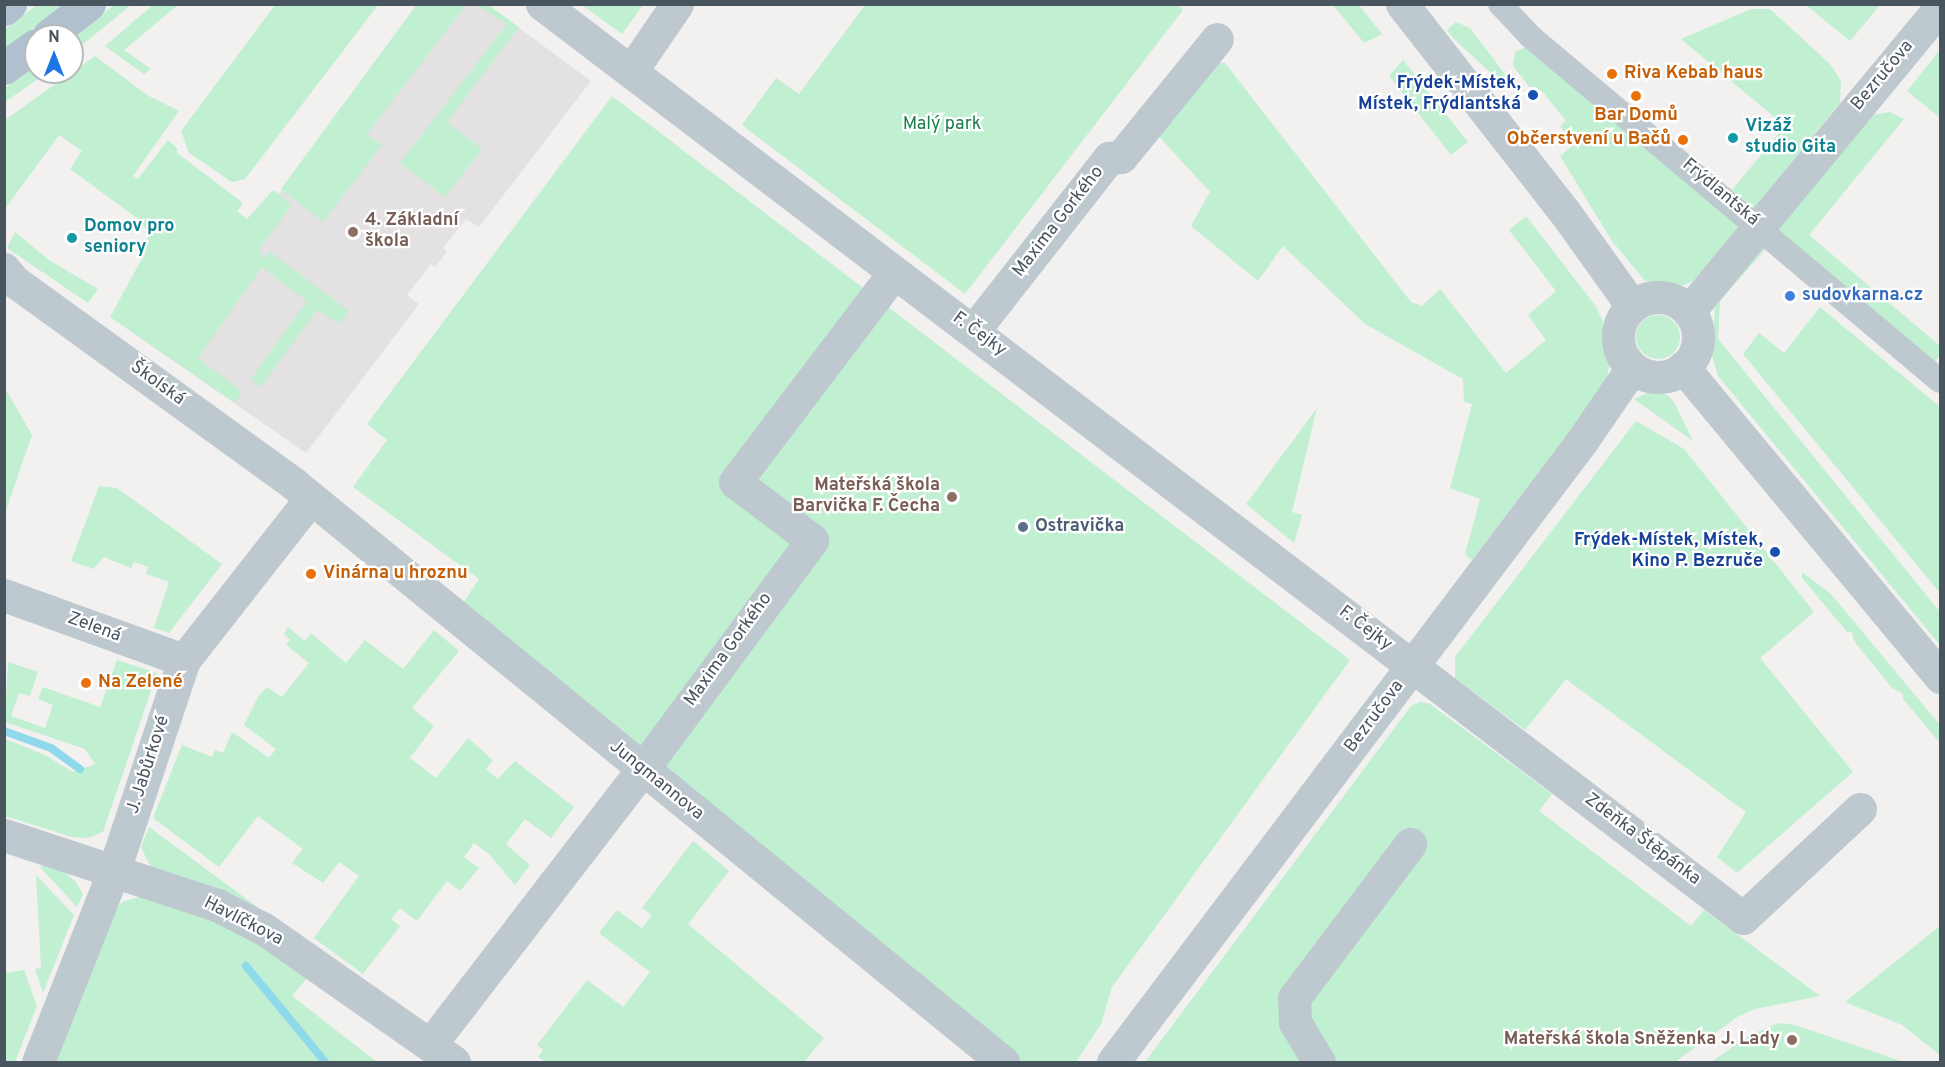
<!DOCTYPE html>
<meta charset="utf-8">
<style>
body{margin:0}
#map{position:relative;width:1945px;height:1067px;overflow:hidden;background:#f3f0f0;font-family:Overpass,sans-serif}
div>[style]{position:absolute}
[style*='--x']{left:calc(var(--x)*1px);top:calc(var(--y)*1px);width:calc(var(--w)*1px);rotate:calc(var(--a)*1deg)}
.education>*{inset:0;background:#e4e1e2}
.green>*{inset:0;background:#c0efd1}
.round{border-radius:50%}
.stream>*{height:8px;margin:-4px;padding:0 4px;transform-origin:4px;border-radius:4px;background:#8ed9eb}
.pedestrian>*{height:24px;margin:-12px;padding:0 12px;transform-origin:12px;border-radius:12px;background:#bec8cf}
.minor>*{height:33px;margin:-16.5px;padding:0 16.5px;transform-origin:16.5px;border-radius:16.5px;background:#bec8cf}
.tertiary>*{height:33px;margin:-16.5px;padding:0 16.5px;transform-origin:16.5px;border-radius:16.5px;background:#bec8cf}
.tertiary>.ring{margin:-16.5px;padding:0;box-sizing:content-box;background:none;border:33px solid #bec8cf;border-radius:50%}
.primary>*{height:33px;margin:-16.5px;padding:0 16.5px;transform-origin:16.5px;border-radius:16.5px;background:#b1c0ce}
.dots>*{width:16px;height:16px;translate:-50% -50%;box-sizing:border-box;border:3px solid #fff;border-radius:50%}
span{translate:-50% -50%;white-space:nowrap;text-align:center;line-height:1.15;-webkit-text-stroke:4.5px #fff;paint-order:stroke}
.food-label{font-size:18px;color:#c56008;font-weight:700}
.left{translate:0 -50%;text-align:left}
.right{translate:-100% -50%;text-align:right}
.street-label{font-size:18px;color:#48545e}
.transit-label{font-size:18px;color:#164399;font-weight:700}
.park-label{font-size:18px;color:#197f4a}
.culture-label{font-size:18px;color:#0d838f;font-weight:700}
.education-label{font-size:18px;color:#785e54;font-weight:700}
.shop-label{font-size:18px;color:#366cbe;font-weight:700}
.service-label{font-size:18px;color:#4e5e75;font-weight:700}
.frame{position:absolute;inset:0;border:6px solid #48545e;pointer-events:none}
.north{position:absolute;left:24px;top:24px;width:60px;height:60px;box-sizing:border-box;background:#fff;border:2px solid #b6bbbf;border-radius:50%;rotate:0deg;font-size:16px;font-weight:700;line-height:24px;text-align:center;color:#48545e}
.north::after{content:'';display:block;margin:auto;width:21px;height:27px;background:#1b75e2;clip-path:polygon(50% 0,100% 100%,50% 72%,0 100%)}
</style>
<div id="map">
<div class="education">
<i style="clip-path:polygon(447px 5px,488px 5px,591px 81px,479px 227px,466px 219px,443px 248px,447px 252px,435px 267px,431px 264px,407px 295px,419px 304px,306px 453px,129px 330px,247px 236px,340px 113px)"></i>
</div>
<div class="green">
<i style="clip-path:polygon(154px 4px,178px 5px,124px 50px,151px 69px,144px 74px,105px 46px)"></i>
<i style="clip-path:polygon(417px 4px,466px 5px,367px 134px,382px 145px,323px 222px,281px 189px)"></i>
<i style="clip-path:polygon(1178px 4px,1183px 10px,965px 294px,742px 125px,776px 78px,799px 94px,865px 5px)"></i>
<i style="clip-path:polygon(37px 5px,63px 5px,5px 49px,5px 29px)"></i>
<i style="clip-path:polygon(114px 5px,131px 5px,72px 53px,72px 39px)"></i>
<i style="clip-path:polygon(275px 5px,378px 5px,245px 179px,232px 182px,189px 153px,181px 131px)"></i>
<i style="clip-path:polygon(476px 5px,488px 5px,519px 27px,447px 122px,482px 149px,445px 197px,400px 163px,507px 24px)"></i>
<i style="clip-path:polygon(582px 5px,643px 5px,622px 34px)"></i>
<i style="clip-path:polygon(1333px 5px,1359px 5px,1382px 34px,1364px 43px)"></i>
<i style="clip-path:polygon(1806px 5px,1880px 5px,1850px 41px)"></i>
<i style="clip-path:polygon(1751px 9px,1770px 9px,1831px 65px,1841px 81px,1840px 103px,1754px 208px,1732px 190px,1785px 126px,1681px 39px)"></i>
<i style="clip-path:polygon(1456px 22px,1470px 28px,1510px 81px,1506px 87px,1454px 39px,1447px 30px)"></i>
<i style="clip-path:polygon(1527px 47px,1742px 223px,1693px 281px,1677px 288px,1645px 281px,1612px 241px,1560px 156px,1574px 145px,1560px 126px,1566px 121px,1541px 90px,1535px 94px,1513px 66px,1515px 52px)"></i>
<i style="clip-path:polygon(1940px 50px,1940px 118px,1907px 91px)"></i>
<i style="clip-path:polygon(95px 56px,147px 95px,179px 111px,133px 176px,138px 179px,168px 140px,178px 149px,176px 152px,243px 203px,237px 211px,247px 219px,273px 190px,278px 193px,292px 205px,259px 249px,263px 259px,270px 252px,349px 311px,340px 324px,317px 310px,261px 387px,251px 379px,307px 301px,262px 267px,198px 358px,242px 392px,235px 403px,110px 317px,145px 253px,147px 231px,141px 221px,70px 169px,82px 151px,59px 135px,5px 209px,5px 120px)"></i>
<i style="clip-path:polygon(1403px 60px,1468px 142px,1451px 155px,1389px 76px)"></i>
<i style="clip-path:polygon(1211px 63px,1225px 63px,1411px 302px,1422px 306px,1440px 289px,1506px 373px,1546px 340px,1528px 315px,1556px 291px,1509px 230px,1526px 216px,1595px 305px,1603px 321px,1603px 349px,1610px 363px,1605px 385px,1472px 560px,1465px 554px,1480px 499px,1450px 488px,1472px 404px,1464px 402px,1463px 379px,1365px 324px,1283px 246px,1258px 281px,1191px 226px,1210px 192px,1152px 129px)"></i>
<i style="clip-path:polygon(36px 66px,36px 72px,48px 72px,5px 102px,5px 88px)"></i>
<i style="clip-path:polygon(612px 96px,1350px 660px,1112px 987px,1101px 1024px,1076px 1062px,1021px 1062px,459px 609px,479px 579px,353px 487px,387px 440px,367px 424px)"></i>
<i style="clip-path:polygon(1890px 112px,1904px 119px,1809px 235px,1940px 346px,1940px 355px,1928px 370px,1770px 235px,1867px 116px)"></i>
<i style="clip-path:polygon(15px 232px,49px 260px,98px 289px,88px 303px,7px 248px)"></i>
<i style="clip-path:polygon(1764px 241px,1768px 246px,1720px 301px,1718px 339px,1940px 612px,1940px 645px,1718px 376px,1712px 355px,1715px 305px)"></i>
<i style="clip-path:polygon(1820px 307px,1940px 407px,1940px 593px,1743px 354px,1759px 333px,1784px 353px)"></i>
<i class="round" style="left:1636px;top:315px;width:44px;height:44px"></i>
<i style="clip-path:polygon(5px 388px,32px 435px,5px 513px)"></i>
<i style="clip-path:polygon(1655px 390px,1669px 396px,1675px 404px,1693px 441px,1634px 399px)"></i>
<i style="clip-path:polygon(1317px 408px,1292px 512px,1302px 515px,1294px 543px,1246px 504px)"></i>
<i style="clip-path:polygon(1636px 421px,1684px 449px,1814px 612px,1760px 658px,1853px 772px,1737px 873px,1717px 857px,1746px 812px,1566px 679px,1525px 730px,1455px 678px,1455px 657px)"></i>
<i style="clip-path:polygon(99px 486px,117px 488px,222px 564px,169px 633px,154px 628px,169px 582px,146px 574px,148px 567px,134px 562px,131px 568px,104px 557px,93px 569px,71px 561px)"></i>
<i style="clip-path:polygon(1802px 572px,1831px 594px,1940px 725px,1940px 743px,1903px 699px,1903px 694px,1892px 688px,1854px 641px,1852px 632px,1847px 632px,1802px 578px)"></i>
<i style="clip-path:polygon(288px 627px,305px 641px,311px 633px,346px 663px,365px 640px,403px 669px,434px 630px,459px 651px,412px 708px,434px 726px,410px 758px,436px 778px,468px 738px,493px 760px,486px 769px,498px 779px,515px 761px,574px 807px,551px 838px,525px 819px,506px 844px,530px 865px,515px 885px,489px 854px,474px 843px,464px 857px,479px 868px,460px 891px,447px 881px,417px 921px,400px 908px,391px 919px,400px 926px,363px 974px,314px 938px,359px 876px,339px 862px,323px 883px,292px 863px,303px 849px,258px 816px,219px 867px,153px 818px,182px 745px,212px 757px,215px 750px,223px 753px,232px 732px,269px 758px,276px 749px,244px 725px,259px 695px,267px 687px,282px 697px,309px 663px,286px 645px,290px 640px,284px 634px)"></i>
<i style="clip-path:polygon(117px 660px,157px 673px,103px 832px,88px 838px,72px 837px,5px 816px,5px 739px,45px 755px,73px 772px,95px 764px,85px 749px,5px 722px,8px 662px,38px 672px,30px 696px,19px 693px,11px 716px,45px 728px,53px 705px,38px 699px,43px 687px,100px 707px)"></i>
<i style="clip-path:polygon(1420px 702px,1430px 704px,1552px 794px,1539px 811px,1691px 926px,1704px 910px,1820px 996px,1755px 1009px,1737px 1017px,1675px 1062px,1145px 1062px,1411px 706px)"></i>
<i style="clip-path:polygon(149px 827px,294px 934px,150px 866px,141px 847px)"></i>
<i style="clip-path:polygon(693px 841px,729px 871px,688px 924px,824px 1038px,804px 1062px,546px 1062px,538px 1057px,543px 1050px,537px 1045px,587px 980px,623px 1007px,650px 972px,599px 933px,617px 910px,642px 928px,652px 915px,642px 908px)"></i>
<i style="clip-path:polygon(45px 865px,62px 870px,75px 881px,83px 894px,77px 907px,40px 867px)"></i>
<i style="clip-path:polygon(36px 875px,74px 915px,43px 993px,35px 969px,41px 968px)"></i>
<i style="clip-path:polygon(140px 897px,157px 899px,248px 935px,309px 976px,292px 996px,377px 1062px,50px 1062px,111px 912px,124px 901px)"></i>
<i style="clip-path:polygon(1940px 926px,1940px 1055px,1902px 1025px,1845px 1002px)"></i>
<i style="clip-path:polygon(24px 970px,37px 1006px,15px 1062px,5px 1062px,5px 973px)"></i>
<i style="clip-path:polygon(1779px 1023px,1795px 1025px,1904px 1062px,1711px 1062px,1752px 1034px)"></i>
</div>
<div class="stream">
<i style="--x:4;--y:731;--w:50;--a:19.9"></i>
<i style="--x:51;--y:748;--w:36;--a:36"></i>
<i style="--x:246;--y:966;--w:124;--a:50.5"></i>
</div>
<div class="pedestrian">
<i style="--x:1500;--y:4;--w:45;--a:46.8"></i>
<i style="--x:1531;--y:37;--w:534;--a:40.07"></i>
</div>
<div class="minor">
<i style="--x:542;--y:4;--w:1509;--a:37.27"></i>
<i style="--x:1743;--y:918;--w:160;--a:-43"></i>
<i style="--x:632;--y:70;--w:80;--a:-55.7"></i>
<i style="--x:4;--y:269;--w:16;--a:50"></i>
<i style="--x:14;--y:281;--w:346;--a:35.9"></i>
<i style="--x:294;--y:484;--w:915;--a:39.19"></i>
<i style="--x:1689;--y:311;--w:393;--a:-50.4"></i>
<i style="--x:974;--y:330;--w:219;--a:-51.9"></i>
<i style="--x:1109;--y:158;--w:12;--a:-5"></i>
<i style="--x:1121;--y:157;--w:152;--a:-50.9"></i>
<i style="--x:4;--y:595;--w:191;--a:19.9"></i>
<i style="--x:4;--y:835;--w:224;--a:18.2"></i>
<i style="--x:217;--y:905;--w:53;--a:27.1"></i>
<i style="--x:264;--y:929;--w:232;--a:35"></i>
<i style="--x:430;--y:1045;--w:347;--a:-52.4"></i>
<i style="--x:642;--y:770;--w:286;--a:-53.5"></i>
<i style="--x:812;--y:540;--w:96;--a:-143"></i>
<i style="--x:735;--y:482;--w:261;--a:-52.8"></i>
<i style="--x:38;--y:1062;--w:203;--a:-68.4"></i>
<i style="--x:113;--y:873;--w:225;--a:-71.6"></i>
<i style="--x:184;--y:660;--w:206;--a:-51.9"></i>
<i style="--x:1113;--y:1062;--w:778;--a:-52.94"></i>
<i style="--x:1582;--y:441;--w:88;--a:-55.6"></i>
<i style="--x:1319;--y:1062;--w:47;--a:-121"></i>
<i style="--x:1295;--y:1022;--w:24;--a:-92"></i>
<i style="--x:1294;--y:998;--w:193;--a:-53"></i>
</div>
<div class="tertiary">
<i style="--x:1402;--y:4;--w:263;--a:52"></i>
<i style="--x:1564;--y:211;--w:117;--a:54.4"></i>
<i class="ring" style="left:1618px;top:297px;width:47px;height:47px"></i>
<i style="--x:1683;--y:367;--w:403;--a:50.3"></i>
</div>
<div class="primary">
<i style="--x:4;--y:9;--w:8;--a:-40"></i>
<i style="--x:48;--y:36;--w:52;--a:-38"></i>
<i style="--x:4;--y:68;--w:39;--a:-36"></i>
</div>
<div class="dots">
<i style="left:1612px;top:74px;background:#e8710a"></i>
<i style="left:1533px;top:95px;background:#1a4fb4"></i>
<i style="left:1636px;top:96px;background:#e8710a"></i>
<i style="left:1733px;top:138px;background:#0f9aa8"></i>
<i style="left:1683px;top:140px;background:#e8710a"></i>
<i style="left:353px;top:232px;background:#8d6e63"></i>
<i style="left:72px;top:238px;background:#0f9aa8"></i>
<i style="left:1790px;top:296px;background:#3f7fe0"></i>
<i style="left:952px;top:497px;background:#8d6e63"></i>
<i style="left:1023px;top:527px;background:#5c6f8a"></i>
<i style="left:1775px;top:552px;background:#1a4fb4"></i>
<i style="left:311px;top:574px;background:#e8710a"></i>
<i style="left:86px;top:683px;background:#e8710a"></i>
<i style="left:1792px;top:1040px;background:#8d6e63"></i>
</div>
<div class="food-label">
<span class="left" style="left:1624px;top:74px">Riva Kebab haus</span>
<span style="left:1636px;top:116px">Bar Domů</span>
<span class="right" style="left:1671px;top:140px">Občerstvení u Bačů</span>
<span class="left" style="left:323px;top:574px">Vinárna u hroznu</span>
<span class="left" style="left:98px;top:683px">Na Zelené</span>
</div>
<div class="street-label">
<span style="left:1883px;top:76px;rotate:-50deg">Bezručova</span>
<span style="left:1720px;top:193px;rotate:40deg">Frýdlantská</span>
<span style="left:1059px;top:222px;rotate:-52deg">Maxima Gorkého</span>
<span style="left:979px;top:335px;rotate:36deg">F. Čejky</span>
<span style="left:157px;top:384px;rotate:36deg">Školská</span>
<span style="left:94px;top:628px;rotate:20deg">Zelená</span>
<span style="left:1365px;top:629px;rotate:37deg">F. Čejky</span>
<span style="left:729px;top:650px;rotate:-54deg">Maxima Gorkého</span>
<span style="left:1375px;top:717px;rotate:-53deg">Bezručova</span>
<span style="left:149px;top:765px;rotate:-72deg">J. Jabůrkové</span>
<span style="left:656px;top:781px;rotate:39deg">Jungmannova</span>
<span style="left:1642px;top:840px;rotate:37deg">Zdeňka Štěpánka</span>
<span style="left:243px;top:922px;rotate:27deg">Havlíčkova</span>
</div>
<div class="transit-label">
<span class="right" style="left:1521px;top:95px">Frýdek-Místek,<br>Místek, Frýdlantská</span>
<span class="right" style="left:1763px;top:552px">Frýdek-Místek, Místek,<br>Kino P. Bezruče</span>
</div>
<div class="park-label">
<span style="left:942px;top:125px">Malý park</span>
</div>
<div class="culture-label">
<span class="left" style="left:1745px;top:138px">Vizáž<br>studio Gita</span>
<span class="left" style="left:84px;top:238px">Domov pro<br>seniory</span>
</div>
<div class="education-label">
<span class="left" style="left:365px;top:232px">4. Základní<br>škola</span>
<span class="right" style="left:940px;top:497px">Mateřská škola<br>Barvička F. Čecha</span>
<span class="right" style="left:1780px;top:1040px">Mateřská škola Sněženka J. Lady</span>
</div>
<div class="shop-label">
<span class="left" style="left:1802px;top:296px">sudovkarna.cz</span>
</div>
<div class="service-label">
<span class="left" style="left:1035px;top:527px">Ostravička</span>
</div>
<div class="frame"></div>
<div class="north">N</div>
</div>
